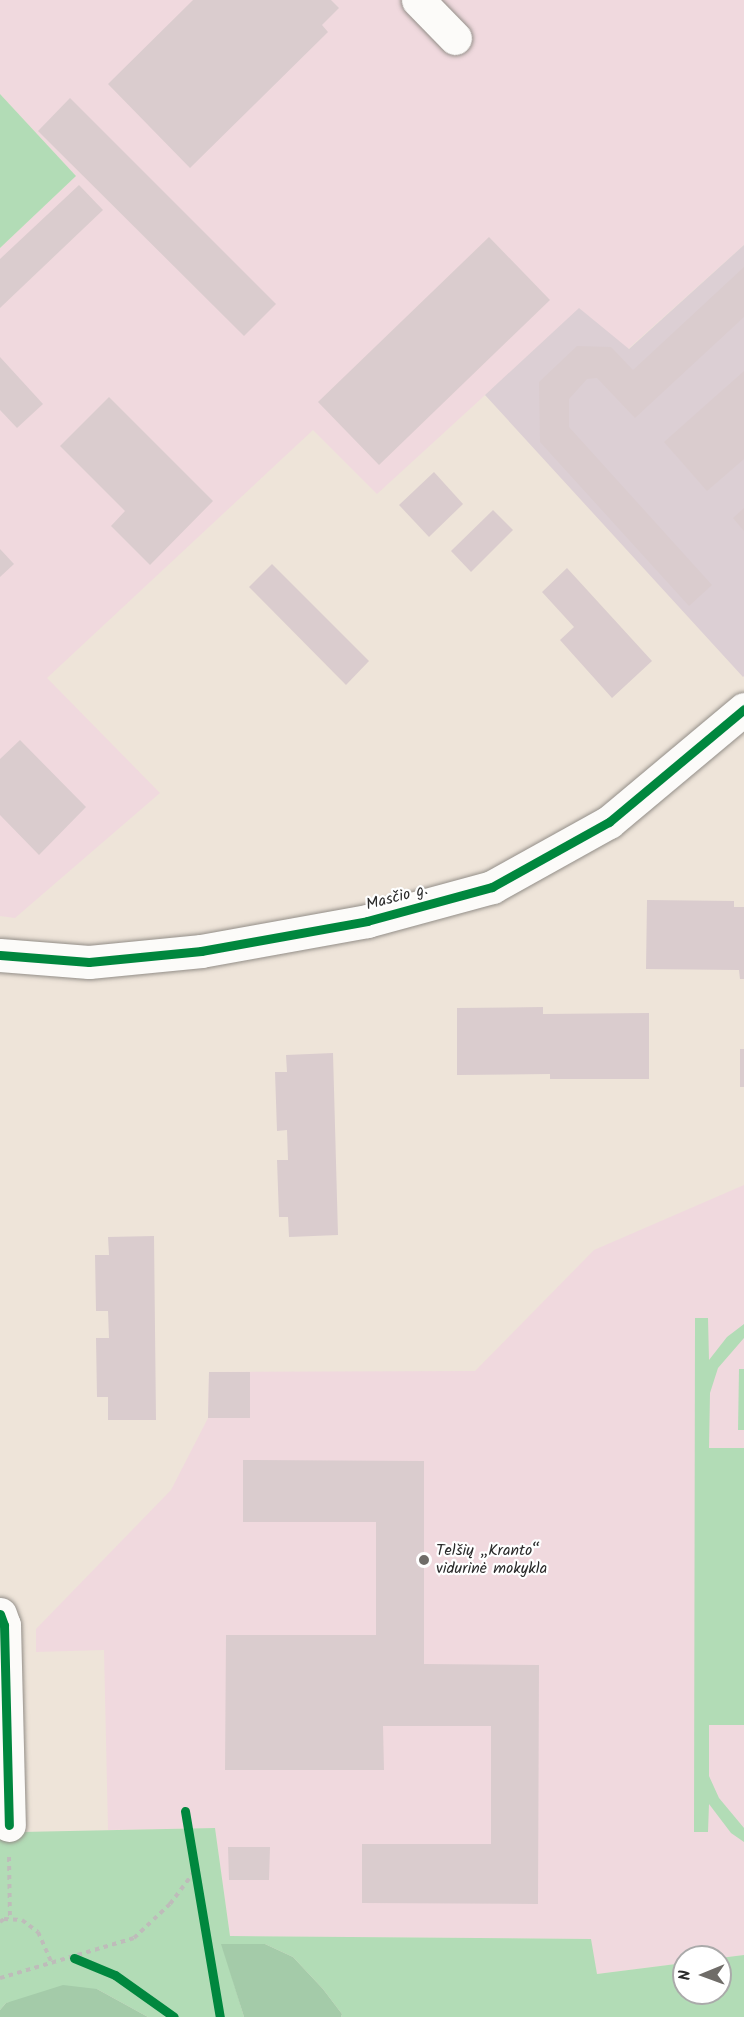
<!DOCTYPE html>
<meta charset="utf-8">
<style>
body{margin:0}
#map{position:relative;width:744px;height:2017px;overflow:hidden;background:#eee4d9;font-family:Kalam,sans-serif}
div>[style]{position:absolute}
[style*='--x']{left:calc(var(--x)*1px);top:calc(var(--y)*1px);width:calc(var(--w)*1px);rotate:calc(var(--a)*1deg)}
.built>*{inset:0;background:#f0d9de}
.industrial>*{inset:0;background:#dccfd4}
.green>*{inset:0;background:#b2dcb6}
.forest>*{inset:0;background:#a4cba9}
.building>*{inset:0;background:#daccce}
.path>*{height:4px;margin-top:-2px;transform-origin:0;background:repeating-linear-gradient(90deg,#bebcba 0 4.5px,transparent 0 9px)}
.roads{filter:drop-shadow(0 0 2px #938e88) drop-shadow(0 0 2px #938e88)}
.minor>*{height:33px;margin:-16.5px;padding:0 16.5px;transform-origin:16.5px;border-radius:16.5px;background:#fcfbf9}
.cycleway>*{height:9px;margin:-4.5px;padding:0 4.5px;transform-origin:4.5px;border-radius:4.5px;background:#00873e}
.dots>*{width:16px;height:16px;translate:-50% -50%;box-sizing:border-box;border:3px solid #fff;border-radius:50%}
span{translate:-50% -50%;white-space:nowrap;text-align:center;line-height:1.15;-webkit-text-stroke:4.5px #fff;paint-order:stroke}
.street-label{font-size:16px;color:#2b2b2b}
.poi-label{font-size:16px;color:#2b2b2b}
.left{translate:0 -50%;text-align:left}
.north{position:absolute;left:672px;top:1945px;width:60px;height:60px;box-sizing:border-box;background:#fff;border:2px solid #aaa;border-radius:50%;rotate:269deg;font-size:16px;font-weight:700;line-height:24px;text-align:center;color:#2b2b2b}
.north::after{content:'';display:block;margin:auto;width:21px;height:27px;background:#6f6c68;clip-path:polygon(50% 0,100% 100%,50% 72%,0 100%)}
</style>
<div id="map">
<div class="built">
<i style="clip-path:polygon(0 0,744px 0,744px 245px,628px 349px,579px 309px,377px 494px,313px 430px,47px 678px,160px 793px,15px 918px,0 916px,0 248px,76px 176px,0 94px)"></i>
<i style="clip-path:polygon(744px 1185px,744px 1955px,720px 1958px,684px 1957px,684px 1963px,597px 1974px,590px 1939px,230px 1936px,215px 1828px,108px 1830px,104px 1650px,36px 1652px,36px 1629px,171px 1490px,208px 1418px,209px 1372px,475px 1371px,594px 1250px)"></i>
</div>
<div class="industrial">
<i style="clip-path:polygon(744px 245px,744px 676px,743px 677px,485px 395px,579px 308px,629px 349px)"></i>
</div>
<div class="green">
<i style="clip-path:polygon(0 94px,76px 176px,0 248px)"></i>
<i style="clip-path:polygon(695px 1318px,708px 1318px,709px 1360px,727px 1337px,744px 1324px,744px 1338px,718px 1368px,710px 1393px,709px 1448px,744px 1448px,744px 1725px,709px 1725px,709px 1776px,719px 1798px,744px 1828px,744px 1842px,731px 1833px,709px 1804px,708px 1832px,694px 1832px)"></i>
<i style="clip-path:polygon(739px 1369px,744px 1369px,744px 1430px,738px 1430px)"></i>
<i style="clip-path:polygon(0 1660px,21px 1832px,215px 1828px,230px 1936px,591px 1939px,597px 1974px,684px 1963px,684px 1993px,720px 1993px,720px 1958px,744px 1955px,744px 2017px,341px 2017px,342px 2014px,323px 1989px,293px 1957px,265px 1944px,222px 1944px,244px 2017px,148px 2017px,97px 1989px,6px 2003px,0 2010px)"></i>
</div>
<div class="forest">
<i style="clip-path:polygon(221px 1944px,265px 1944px,293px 1957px,323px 1989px,342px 2014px,341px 2017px,244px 2017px)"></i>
<i style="clip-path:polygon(63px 1985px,97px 1989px,148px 2017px,0 2017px,0 2010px,6px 2003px)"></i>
</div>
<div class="building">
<i style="clip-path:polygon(193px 0,331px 0,339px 8px,322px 25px,328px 32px,190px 168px,108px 84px)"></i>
<i style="clip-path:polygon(70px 98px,276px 304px,244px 336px,38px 131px)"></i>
<i style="clip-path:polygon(79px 185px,103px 210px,0 308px,0 259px)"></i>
<i style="clip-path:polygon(489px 237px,550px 300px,379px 465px,318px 402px)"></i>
<i style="clip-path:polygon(744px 267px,744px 317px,635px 418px,597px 378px,587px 379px,569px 399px,569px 427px,712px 585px,689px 606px,540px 442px,539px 382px,577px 346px,611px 347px,633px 370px)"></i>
<i style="clip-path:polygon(0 357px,43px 404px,17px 428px,0 410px)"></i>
<i style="clip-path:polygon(744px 371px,744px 459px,707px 491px,664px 442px)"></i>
<i style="clip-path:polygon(109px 397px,213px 501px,150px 565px,111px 526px,125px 511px,60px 446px)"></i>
<i style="clip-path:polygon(434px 472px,463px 504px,429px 537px,399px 505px)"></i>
<i style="clip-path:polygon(744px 508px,744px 531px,733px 518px)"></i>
<i style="clip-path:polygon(493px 510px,513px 530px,471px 572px,451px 551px)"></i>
<i style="clip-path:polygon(0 549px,14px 564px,0 577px)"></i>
<i style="clip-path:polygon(272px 564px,369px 661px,346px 685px,249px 587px)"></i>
<i style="clip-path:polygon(567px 568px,652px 661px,612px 698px,560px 640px,574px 627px,542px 592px)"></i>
<i style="clip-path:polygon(20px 740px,86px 807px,39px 855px,0 815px,0 759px)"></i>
<i style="clip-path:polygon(647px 900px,734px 901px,734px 907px,744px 907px,744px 979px,740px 979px,739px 970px,646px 969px)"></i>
<i style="clip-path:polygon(543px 1007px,543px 1014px,649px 1013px,649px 1079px,550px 1079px,550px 1074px,457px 1075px,457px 1008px)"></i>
<i style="clip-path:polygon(740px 1049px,744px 1049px,744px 1087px,740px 1087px)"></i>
<i style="clip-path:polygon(333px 1053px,338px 1235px,289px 1237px,288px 1217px,279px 1217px,277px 1160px,288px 1160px,287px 1130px,277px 1131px,275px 1072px,287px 1072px,286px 1055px)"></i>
<i style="clip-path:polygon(154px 1236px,156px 1420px,108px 1420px,108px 1397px,97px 1397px,96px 1338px,109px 1338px,108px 1311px,96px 1311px,95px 1255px,109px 1255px,108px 1237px)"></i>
<i style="clip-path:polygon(209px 1372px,250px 1372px,250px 1418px,208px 1418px)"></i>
<i style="clip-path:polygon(243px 1460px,424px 1461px,424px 1664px,539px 1665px,538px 1904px,362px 1903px,362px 1844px,491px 1844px,491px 1726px,383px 1726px,384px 1770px,225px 1770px,226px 1635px,376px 1635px,376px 1522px,243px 1522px)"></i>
<i style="clip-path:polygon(228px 1847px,270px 1847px,269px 1880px,229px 1880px)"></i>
</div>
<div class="path">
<i style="--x:9;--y:1857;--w:63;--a:89.1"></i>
<i style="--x:0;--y:1922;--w:5;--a:-37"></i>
<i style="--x:4;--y:1919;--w:18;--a:3"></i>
<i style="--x:22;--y:1920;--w:20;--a:37"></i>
<i style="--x:38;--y:1932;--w:35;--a:66"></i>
<i style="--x:0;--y:1978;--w:140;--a:-16.6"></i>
<i style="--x:134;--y:1938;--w:50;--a:-43.4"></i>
<i style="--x:170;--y:1904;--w:40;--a:-53"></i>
</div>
<div class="roads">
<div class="minor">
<i style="--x:418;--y:0;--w:53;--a:45.8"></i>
<i style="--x:0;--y:955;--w:89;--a:4.5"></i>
<i style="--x:89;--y:962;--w:113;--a:-5.6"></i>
<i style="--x:201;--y:951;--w:169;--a:-10.2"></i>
<i style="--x:367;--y:921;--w:130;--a:-15.2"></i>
<i style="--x:492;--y:887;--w:134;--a:-29.1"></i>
<i style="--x:609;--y:822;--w:176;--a:-39.9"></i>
<i style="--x:0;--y:1614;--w:12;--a:70"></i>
<i style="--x:4;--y:1625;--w:200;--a:88.6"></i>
</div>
</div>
<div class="cycleway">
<i style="--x:0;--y:955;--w:89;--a:4.5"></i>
<i style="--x:89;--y:962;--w:113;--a:-5.6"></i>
<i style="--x:201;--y:951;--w:169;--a:-10.2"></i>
<i style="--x:367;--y:921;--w:130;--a:-15.2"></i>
<i style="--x:492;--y:887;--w:134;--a:-29.1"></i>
<i style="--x:609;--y:822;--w:176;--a:-39.9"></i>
<i style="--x:0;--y:1614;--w:12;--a:70"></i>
<i style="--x:4;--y:1625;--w:200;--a:88.6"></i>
<i style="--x:185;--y:1811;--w:209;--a:80.4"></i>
<i style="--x:74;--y:1958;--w:44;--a:22.5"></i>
<i style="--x:115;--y:1975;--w:72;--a:35.4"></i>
</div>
<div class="dots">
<i style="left:424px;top:1560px;background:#6f6c68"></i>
</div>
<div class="street-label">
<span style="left:397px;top:898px;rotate:-15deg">Masčio g.</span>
</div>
<div class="poi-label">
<span class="left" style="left:436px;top:1560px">Telšių „Kranto“<br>vidurinė mokykla</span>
</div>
<div class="north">N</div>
</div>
